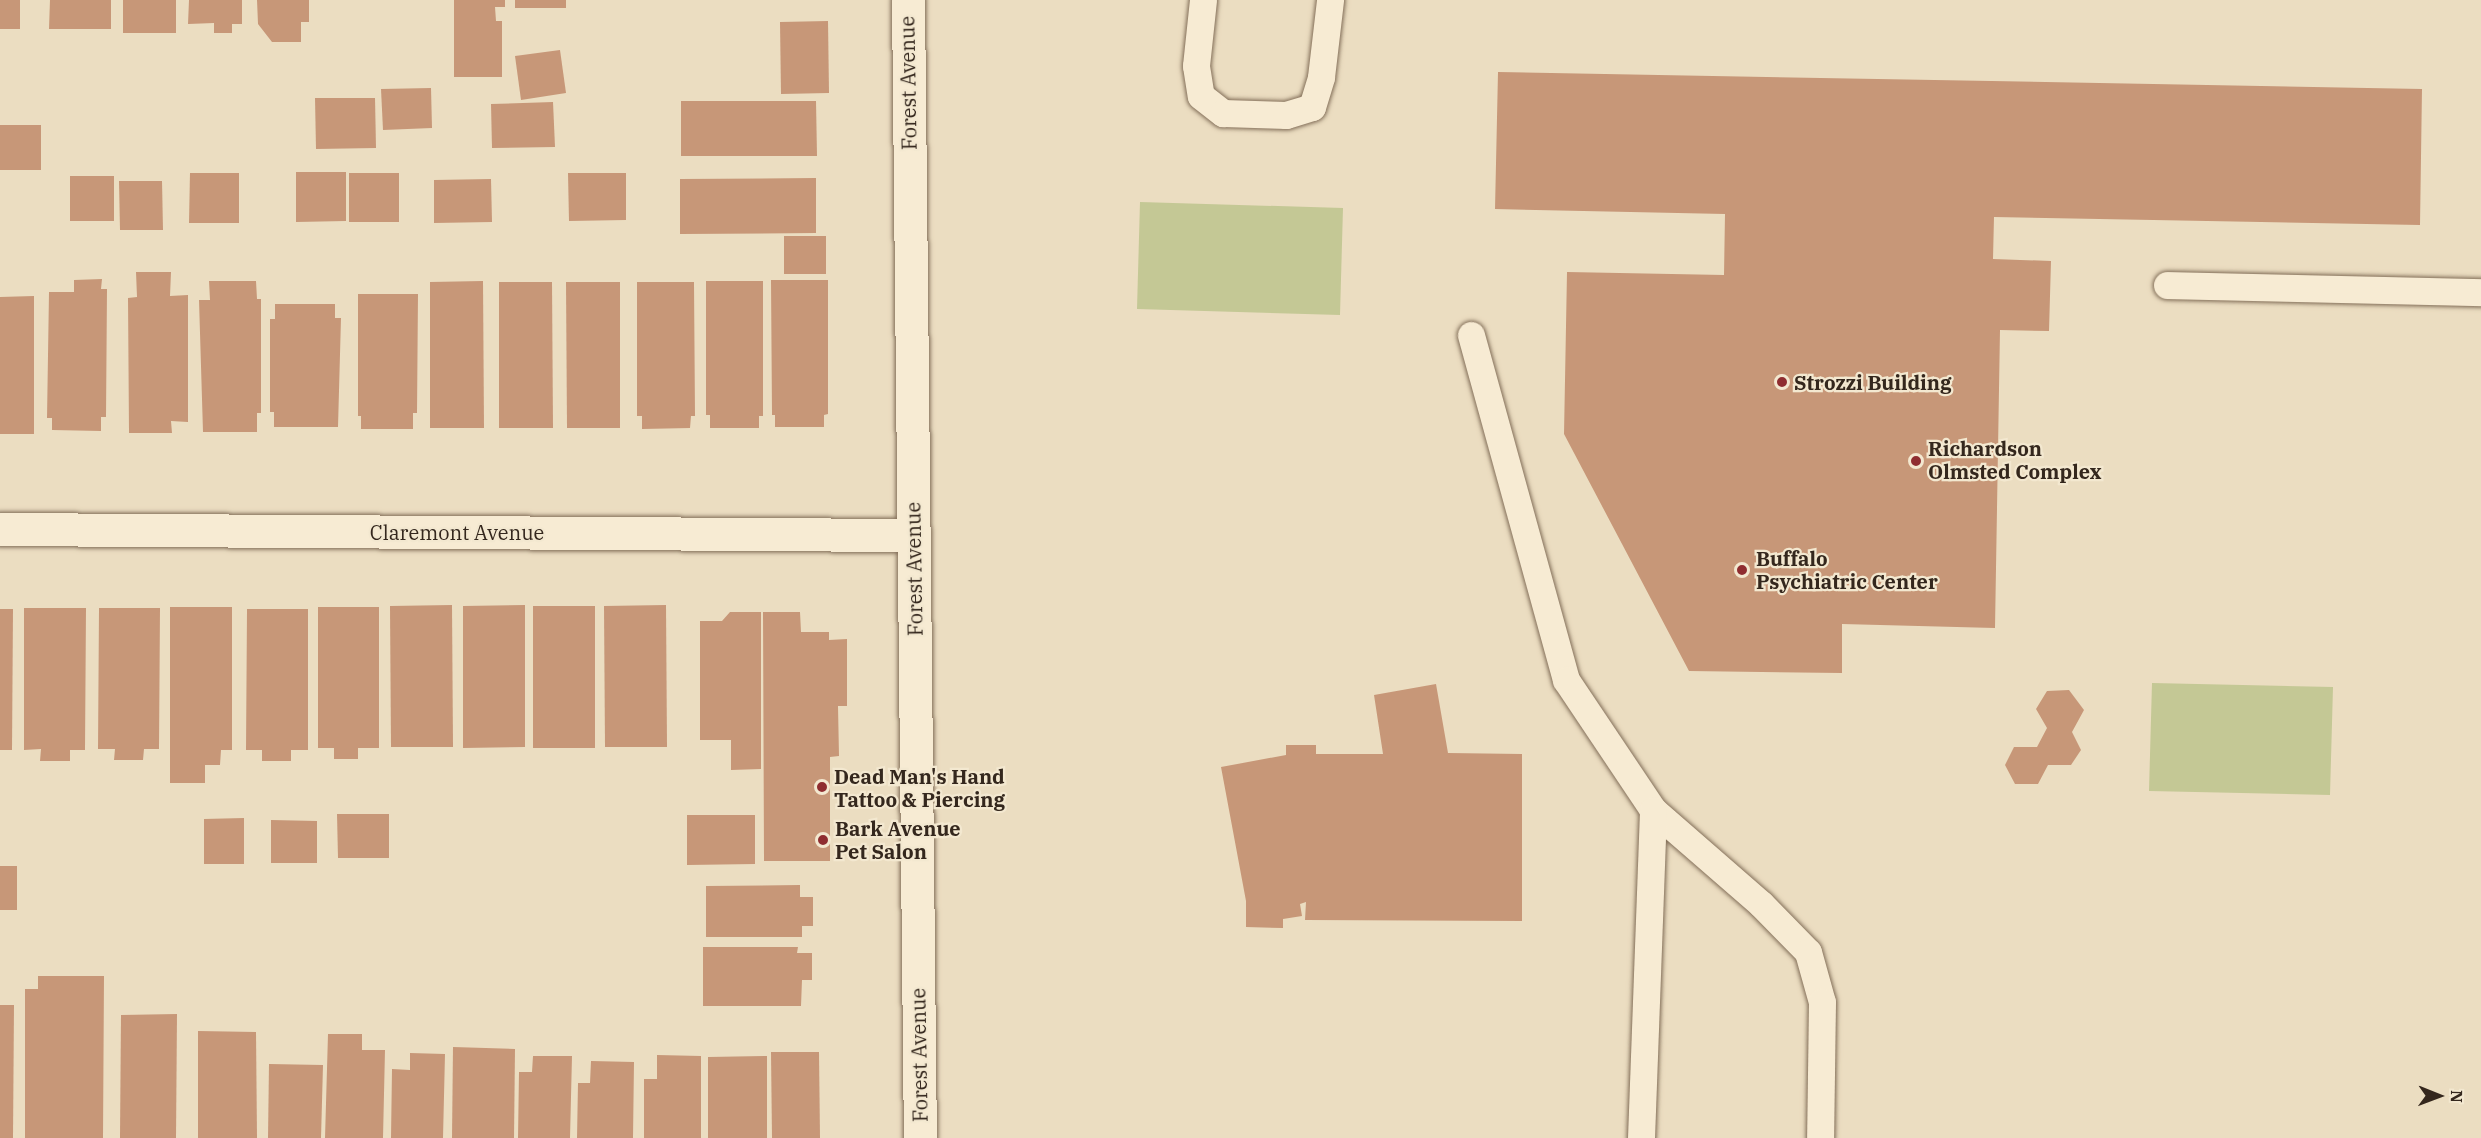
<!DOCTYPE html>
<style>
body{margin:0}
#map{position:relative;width:2481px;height:1138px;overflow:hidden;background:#ebddc1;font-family:"IBM Plex Serif",serif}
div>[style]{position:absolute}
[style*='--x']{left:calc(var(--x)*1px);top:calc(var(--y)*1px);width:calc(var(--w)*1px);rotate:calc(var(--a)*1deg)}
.green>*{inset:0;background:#c4c895}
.building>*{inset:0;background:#c79778}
.roads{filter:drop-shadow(0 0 2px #836f59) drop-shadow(0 0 2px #836f59)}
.lane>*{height:27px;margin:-13.5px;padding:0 13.5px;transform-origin:13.5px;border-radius:13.5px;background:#f7ebd3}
.street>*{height:33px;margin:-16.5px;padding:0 16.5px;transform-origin:16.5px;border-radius:16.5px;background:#f7ebd3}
.secondary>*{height:33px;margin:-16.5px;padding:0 16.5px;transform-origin:16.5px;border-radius:16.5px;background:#f7ebd3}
.dots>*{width:16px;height:16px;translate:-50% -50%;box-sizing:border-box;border:3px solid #f3e8d0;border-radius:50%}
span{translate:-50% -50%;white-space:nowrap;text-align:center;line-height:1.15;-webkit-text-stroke:4.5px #f3e8d0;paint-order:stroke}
.street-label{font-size:20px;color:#34271d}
.poi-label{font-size:20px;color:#34271d;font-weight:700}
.left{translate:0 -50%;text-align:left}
.north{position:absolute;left:2409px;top:1066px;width:60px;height:60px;-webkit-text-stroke:4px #f3e8d0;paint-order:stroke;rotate:91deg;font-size:16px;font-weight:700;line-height:24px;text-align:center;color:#34271d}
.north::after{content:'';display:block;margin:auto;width:21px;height:27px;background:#34271d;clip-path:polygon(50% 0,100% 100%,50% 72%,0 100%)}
</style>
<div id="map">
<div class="green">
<i style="clip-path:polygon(1140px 202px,1343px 208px,1340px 315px,1137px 309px)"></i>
<i style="clip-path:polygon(2152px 683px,2333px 687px,2330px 795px,2149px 791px)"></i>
</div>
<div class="building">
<i style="clip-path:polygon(0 0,20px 0,20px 29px,0 29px)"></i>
<i style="clip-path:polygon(50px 0,111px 0,111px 29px,49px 29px)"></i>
<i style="clip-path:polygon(123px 0,176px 0,176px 33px,123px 33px)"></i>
<i style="clip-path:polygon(189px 0,242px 0,242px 24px,232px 24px,232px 33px,214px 33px,214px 23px,188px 24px)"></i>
<i style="clip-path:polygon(257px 0,309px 0,309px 22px,301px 22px,301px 42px,272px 42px,258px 24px)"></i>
<i style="clip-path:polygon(454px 0,505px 0,505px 7px,495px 7px,496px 21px,502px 21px,502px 77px,454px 77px)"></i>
<i style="clip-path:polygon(515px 0,566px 0,566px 8px,515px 8px)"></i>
<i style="clip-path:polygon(828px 21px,829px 93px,781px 94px,780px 22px)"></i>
<i style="clip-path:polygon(560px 50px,566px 93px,521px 100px,515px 56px)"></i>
<i style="clip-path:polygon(1498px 72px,2422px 89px,2420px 225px,1994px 217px,1993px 259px,2051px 261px,2049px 331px,2000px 330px,1995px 628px,1842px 624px,1842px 673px,1689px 671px,1564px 434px,1567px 272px,1724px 275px,1725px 214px,1495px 209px)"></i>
<i style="clip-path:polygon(431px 88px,432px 128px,383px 130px,381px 89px)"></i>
<i style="clip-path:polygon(315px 98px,375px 98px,376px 148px,316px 149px)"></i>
<i style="clip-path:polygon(681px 101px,816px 101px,817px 156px,681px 156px)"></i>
<i style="clip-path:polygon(553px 102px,555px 147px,492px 148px,491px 104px)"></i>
<i style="clip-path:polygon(0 125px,41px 125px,41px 170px,0 170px)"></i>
<i style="clip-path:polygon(296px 172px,346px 172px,346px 221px,296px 222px)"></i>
<i style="clip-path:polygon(190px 173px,239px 173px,239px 223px,189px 223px)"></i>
<i style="clip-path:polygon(349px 173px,399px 173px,399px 222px,349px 222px)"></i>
<i style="clip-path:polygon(568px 173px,626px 173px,626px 220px,569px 221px)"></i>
<i style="clip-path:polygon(70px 176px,114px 176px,114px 221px,70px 221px)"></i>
<i style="clip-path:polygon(816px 178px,816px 233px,680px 234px,680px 179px)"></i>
<i style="clip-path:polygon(491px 179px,492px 222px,434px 223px,434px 180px)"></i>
<i style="clip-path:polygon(119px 181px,162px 181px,163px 230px,120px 230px)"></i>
<i style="clip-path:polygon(784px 236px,826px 236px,826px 274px,784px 274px)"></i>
<i style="clip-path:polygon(136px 272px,171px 272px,170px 296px,188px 295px,188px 422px,171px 421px,172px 433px,129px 433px,128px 298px,137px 297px)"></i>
<i style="clip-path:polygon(102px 279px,101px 289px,107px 289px,106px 417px,101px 417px,101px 431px,52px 430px,52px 418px,47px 418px,49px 292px,74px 292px,74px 280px)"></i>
<i style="clip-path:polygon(771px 280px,828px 280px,828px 414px,824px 415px,824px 427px,775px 427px,775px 415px,772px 415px)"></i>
<i style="clip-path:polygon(209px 281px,256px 281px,257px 299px,261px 299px,261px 413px,257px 413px,257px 432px,203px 432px,199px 300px,210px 300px)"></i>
<i style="clip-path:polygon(483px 281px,484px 428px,430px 428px,430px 282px)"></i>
<i style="clip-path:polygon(706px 281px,763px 281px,763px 416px,759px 416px,759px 428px,710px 428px,710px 415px,706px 415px)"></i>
<i style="clip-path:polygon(499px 282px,552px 282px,553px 428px,499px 428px)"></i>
<i style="clip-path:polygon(566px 282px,620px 282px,620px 428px,567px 428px)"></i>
<i style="clip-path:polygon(637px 282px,694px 282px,695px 416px,691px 416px,690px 428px,642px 429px,642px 416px,637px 416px)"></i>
<i style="clip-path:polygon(358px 294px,418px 294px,417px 413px,413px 413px,413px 429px,361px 429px,361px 416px,358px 416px)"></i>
<i style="clip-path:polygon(34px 296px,34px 434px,0 434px,0 297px)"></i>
<i style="clip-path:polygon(275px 304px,335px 304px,335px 318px,341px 318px,338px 427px,274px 427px,274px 412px,270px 412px,270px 319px,275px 319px)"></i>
<i style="clip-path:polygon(452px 605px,453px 747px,391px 747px,390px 606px)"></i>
<i style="clip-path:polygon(525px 605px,525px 747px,463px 748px,463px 606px)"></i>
<i style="clip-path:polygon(666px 605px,667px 747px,605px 747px,604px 606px)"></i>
<i style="clip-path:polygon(533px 606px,595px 606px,595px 748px,533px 748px)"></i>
<i style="clip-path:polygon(170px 607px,232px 607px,232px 750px,221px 750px,220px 765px,205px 765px,205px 783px,170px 783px)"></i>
<i style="clip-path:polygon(318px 607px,379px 607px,379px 748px,358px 748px,358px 759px,334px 759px,334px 748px,318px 748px)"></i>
<i style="clip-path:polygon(24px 608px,86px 608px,85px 750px,70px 750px,70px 761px,40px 761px,41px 749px,24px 750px)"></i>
<i style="clip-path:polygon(99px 608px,160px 608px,159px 749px,144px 749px,143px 760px,114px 760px,115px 749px,98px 749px)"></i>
<i style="clip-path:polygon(0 609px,13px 609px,12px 750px,0 750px)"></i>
<i style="clip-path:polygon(247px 609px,308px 609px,308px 750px,291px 750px,291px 761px,262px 761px,262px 750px,246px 750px)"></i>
<i style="clip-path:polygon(730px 612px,761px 612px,761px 769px,731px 770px,731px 740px,700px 740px,700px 621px,722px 621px)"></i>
<i style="clip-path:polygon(763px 612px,800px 612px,801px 632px,829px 632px,829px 640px,847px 639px,847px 706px,838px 706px,839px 756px,830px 757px,830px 861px,764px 861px)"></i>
<i style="clip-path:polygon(1436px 684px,1448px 753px,1522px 754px,1522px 921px,1305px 920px,1306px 902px,1300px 904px,1302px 916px,1283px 919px,1283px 928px,1246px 927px,1246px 901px,1221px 767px,1286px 755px,1286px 745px,1316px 745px,1316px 754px,1383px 754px,1374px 695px)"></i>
<i style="clip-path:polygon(2069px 690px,2084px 710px,2072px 732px,2081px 750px,2071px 765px,2048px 765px,2038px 784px,2015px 784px,2005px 765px,2014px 747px,2037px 747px,2047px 728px,2036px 709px,2047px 691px)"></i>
<i style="clip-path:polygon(337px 814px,389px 814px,389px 858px,338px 858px)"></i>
<i style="clip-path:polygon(687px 815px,755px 815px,755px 864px,687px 865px)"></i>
<i style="clip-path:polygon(244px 818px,244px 864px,204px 864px,204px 819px)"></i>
<i style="clip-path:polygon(271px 820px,317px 821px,317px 863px,271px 863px)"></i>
<i style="clip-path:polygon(0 866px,17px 866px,17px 910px,0 910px)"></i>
<i style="clip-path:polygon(800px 885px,800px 897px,813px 897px,813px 926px,802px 926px,802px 937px,706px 937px,706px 886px)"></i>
<i style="clip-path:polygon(703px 947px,798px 947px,797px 953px,812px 953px,812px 980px,802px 980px,801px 1006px,703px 1006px)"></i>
<i style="clip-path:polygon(38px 976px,104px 976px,103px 1138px,25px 1138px,25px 989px,38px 989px)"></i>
<i style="clip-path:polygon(0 1005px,14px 1005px,13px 1138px,0 1138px)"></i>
<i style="clip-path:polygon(177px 1014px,176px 1138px,120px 1138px,121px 1015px)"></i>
<i style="clip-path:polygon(198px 1031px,256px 1032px,257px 1138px,198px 1138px)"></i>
<i style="clip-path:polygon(328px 1034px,362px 1034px,362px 1050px,385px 1050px,383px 1138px,325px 1138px)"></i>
<i style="clip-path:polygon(453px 1047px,515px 1049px,514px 1138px,452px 1138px)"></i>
<i style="clip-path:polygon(771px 1052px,819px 1052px,820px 1138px,772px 1138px)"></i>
<i style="clip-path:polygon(410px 1053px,445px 1054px,443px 1138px,391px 1138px,392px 1069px,410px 1070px)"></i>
<i style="clip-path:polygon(657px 1055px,701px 1056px,701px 1138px,644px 1138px,644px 1079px,657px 1079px)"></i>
<i style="clip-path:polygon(533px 1056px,572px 1056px,570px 1138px,518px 1138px,519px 1072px,532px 1072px)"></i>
<i style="clip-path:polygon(767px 1056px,767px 1138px,708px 1138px,708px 1057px)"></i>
<i style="clip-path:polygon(591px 1061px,634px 1062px,633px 1138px,577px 1138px,578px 1083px,590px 1083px)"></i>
<i style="clip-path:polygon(269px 1064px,323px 1065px,321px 1138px,268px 1138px)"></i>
</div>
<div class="roads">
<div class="lane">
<i style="--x:1203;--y:0;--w:66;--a:96.1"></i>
<i style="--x:1196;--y:66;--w:30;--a:81"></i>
<i style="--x:1201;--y:96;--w:28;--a:38"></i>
<i style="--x:1223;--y:113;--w:63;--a:1.8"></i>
<i style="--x:1286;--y:115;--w:27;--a:-17"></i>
<i style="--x:1312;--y:107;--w:31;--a:-73"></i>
<i style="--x:1321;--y:77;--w:78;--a:-83.3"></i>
<i style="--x:2167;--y:285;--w:314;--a:1.3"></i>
<i style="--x:1471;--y:335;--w:358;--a:74.6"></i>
<i style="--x:1566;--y:680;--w:156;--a:56.2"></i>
<i style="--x:1653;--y:810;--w:143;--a:41"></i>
<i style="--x:1761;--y:904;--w:67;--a:45.6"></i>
<i style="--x:1808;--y:952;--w:52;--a:74.4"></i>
<i style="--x:1822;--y:1002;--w:136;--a:90.8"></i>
<i style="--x:1641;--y:1138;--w:328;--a:-87.9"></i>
</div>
<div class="street">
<i style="--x:0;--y:529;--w:913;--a:0.38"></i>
</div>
<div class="secondary">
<i style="--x:908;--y:0;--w:1138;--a:89.4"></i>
</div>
</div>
<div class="dots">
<i style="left:1782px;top:382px;background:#8f2d30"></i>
<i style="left:1916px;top:461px;background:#8f2d30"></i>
<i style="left:1742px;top:570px;background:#8f2d30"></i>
<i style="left:822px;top:787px;background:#8f2d30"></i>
<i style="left:823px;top:840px;background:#8f2d30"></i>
</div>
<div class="street-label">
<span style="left:908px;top:83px;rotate:-91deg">Forest Avenue</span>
<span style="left:457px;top:532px">Claremont Avenue</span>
<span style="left:914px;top:569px;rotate:-91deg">Forest Avenue</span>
<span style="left:919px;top:1055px;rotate:-91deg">Forest Avenue</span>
</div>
<div class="poi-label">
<span class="left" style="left:1794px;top:382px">Strozzi Building</span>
<span class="left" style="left:1928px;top:460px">Richardson<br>Olmsted Complex</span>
<span class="left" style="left:1756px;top:570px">Buffalo<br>Psychiatric Center</span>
<span class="left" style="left:834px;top:788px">Dead Man's Hand<br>Tattoo &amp; Piercing</span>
<span class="left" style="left:835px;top:840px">Bark Avenue<br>Pet Salon</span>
</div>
<div class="north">N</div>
</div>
